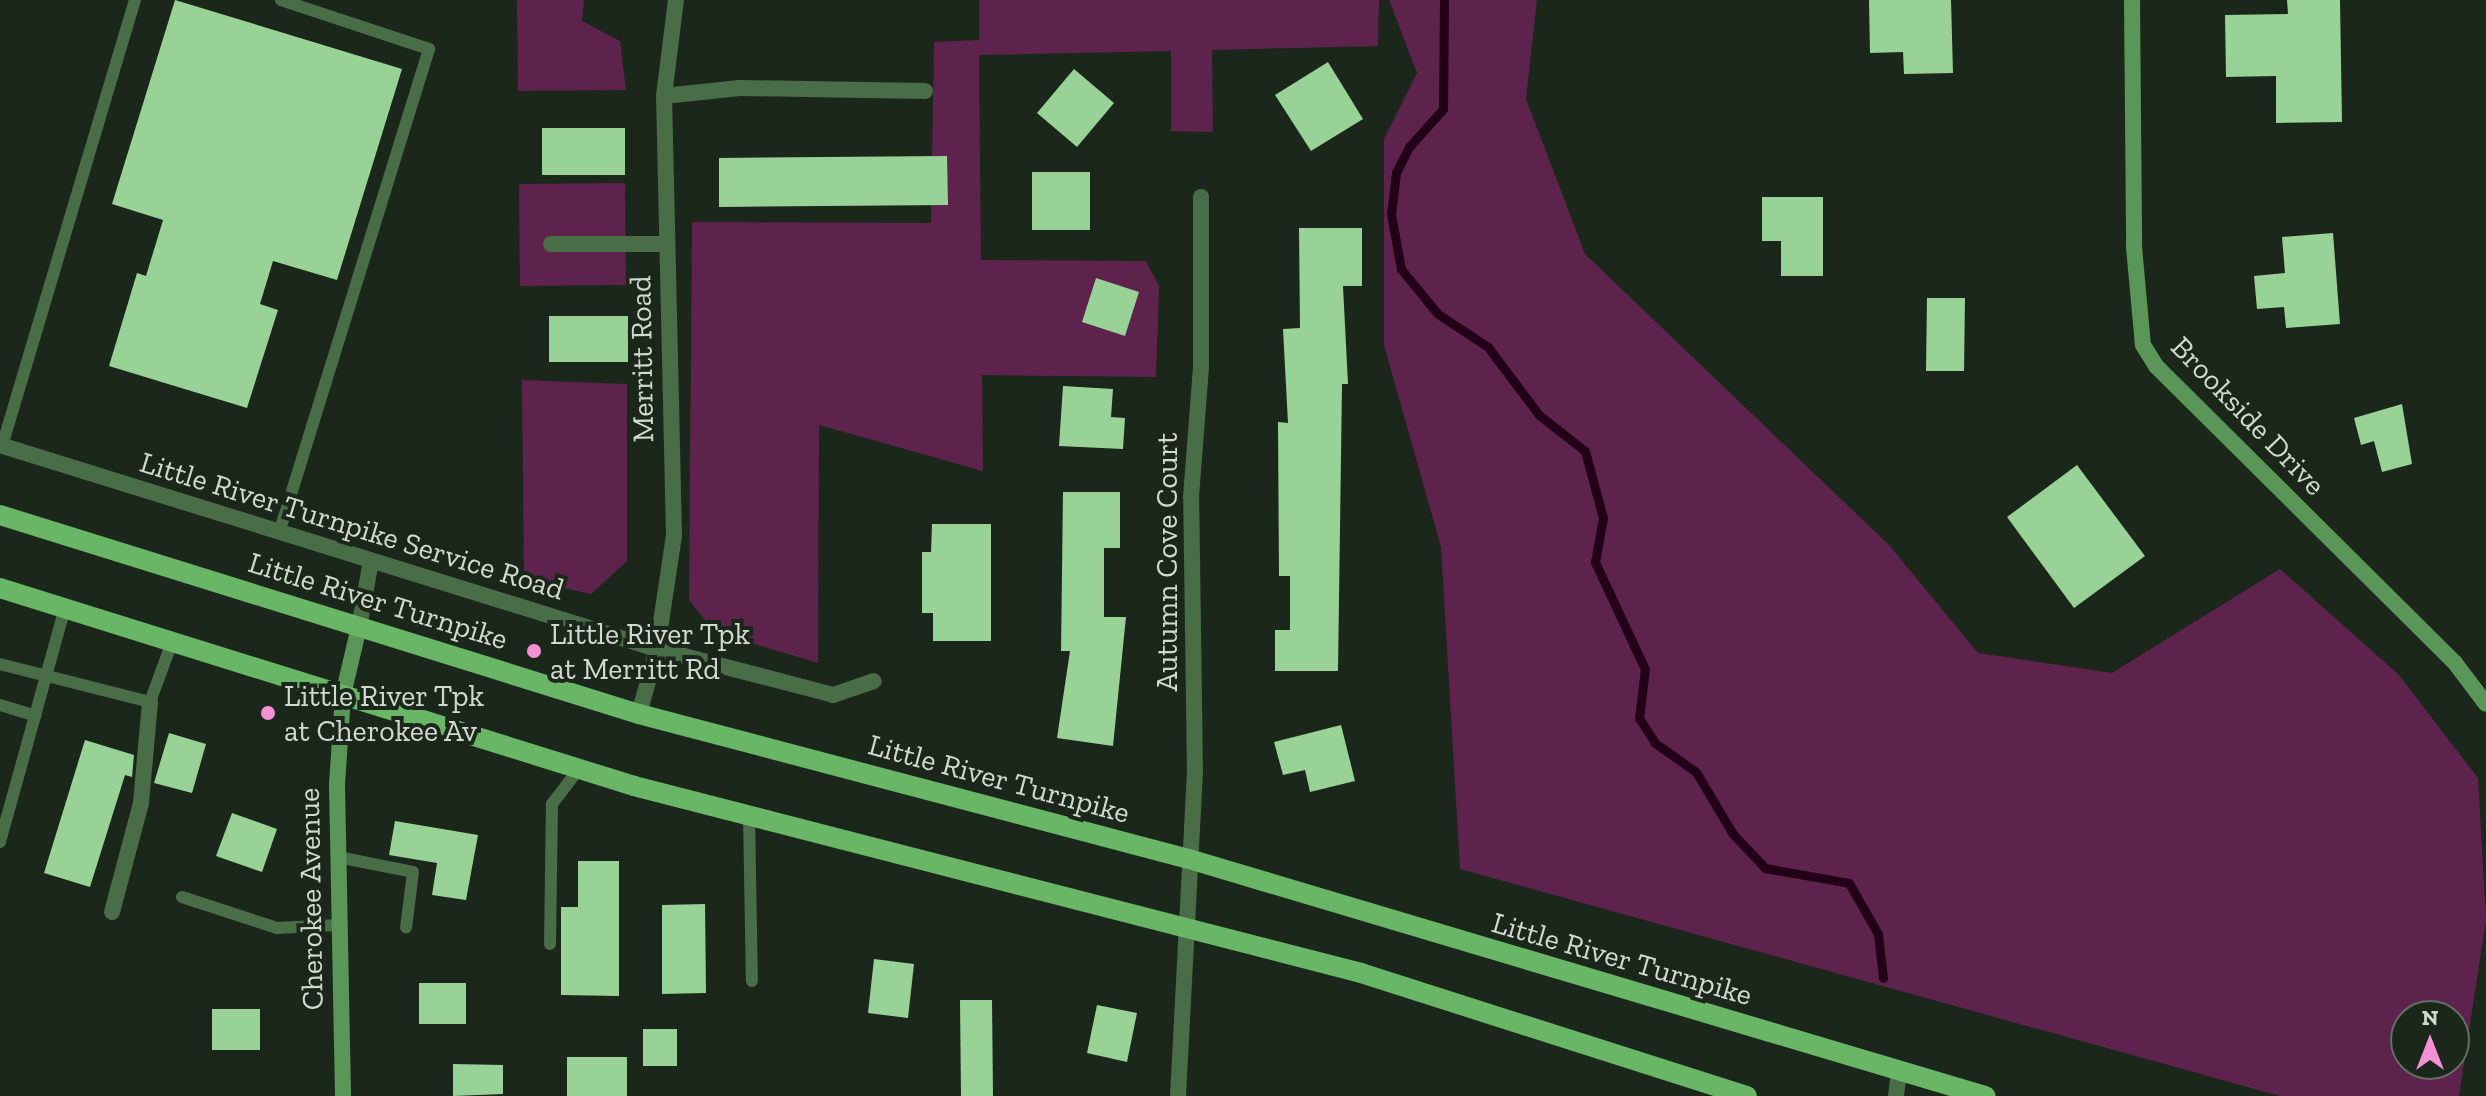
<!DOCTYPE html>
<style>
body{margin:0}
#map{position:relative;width:2486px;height:1096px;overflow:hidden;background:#1c271b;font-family:"Zilla Slab",serif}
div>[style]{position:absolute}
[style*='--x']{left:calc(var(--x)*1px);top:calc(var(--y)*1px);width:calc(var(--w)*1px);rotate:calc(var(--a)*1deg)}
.green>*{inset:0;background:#5d234c}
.stream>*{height:9px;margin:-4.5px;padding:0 4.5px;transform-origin:4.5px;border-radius:4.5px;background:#220018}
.building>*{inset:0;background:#99d296}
.lane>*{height:12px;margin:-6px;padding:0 6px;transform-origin:6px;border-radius:6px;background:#496d47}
.street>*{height:16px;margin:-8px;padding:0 8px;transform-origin:8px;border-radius:8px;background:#496d47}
.secondary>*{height:16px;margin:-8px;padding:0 8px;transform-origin:8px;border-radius:8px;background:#5b9659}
.primary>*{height:20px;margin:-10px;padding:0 10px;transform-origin:10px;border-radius:10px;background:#68b666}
.dots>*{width:22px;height:22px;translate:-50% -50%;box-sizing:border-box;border:4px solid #1c271b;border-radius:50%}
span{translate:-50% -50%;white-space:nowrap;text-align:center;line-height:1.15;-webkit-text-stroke:8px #1c271b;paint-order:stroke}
.street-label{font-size:30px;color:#d2d9d1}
.poi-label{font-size:30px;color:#d2d9d1}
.left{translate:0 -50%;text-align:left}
.north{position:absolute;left:2390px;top:1000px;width:80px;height:80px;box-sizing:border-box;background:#1c271b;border:2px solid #656e64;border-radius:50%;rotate:0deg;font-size:22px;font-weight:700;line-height:32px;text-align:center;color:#d2d9d1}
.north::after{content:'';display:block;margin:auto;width:28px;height:36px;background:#f491d4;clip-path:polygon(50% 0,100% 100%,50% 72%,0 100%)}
</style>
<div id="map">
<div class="green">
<i style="clip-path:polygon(517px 0,584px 0,582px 21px,620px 41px,626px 90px,518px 91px)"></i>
<i style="clip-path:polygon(979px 0,1379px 0,1378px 46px,1212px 50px,1213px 132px,1171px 131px,1171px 51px,979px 55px,981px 260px,1146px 261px,1159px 286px,1156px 377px,982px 375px,983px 471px,819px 425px,818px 663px,715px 632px,689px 600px,692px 222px,931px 223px,934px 42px,979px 40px)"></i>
<i style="clip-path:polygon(evenodd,1389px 0,1537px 0,1526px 99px,1585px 254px,1889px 545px,1978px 653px,2112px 673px,2280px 569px,2399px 675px,2478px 778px,2486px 920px,2459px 1096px,2280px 1096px,1460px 869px,1441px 547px,1384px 345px,1384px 139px,1417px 73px,1389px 0,2406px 1016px,2454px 1016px,2454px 1064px,2406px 1064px,2406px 1016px)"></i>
<i style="clip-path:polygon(625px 183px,626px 285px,520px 286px,519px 184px)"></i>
<i style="clip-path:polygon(522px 380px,627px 384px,627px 561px,591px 594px,524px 579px)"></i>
</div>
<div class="stream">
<i style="--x:1444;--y:0;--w:109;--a:90.5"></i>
<i style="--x:1443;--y:109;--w:51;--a:131.8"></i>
<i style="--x:1409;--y:147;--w:29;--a:117"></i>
<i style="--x:1396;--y:173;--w:41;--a:97"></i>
<i style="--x:1391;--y:214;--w:56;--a:79.7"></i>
<i style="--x:1401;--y:269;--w:58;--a:50.6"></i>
<i style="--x:1438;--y:314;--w:60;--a:33.4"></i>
<i style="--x:1488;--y:347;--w:85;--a:53.1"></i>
<i style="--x:1539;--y:415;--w:58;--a:38"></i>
<i style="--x:1585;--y:451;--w:69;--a:75"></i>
<i style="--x:1603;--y:518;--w:45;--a:100.3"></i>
<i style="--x:1595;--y:562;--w:118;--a:65"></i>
<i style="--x:1645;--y:669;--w:49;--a:97"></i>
<i style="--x:1639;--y:718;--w:30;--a:57"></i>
<i style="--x:1655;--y:743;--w:50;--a:35.3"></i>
<i style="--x:1696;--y:772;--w:72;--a:59.2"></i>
<i style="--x:1733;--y:834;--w:47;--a:46.7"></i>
<i style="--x:1765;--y:868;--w:85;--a:10.1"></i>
<i style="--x:1849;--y:883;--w:59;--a:60.4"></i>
<i style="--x:1878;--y:934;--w:44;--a:83.5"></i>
</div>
<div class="building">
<i style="clip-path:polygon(175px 0,402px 69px,337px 280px,273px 261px,260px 304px,278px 310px,247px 408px,109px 366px,137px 273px,146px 276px,163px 220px,112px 204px)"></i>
<i style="clip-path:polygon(1869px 0,1951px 0,1953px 73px,1904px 74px,1903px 52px,1870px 53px)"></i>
<i style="clip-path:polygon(2287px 0,2340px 0,2342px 122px,2276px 123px,2276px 76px,2226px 77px,2225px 15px,2288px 14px)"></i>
<i style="clip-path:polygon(1328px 62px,1363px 119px,1311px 151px,1275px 95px)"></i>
<i style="clip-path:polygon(1074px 69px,1114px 103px,1077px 147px,1037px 113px)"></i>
<i style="clip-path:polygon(542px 128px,625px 128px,625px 175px,542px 175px)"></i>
<i style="clip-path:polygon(947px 156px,948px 205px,719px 207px,719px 158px)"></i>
<i style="clip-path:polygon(1032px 172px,1090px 172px,1090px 230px,1032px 230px)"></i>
<i style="clip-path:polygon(1762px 197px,1823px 197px,1823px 276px,1781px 276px,1781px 241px,1762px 241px)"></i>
<i style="clip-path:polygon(1299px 228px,1362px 228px,1362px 286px,1343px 286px,1348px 384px,1342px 384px,1338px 671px,1275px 671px,1275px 630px,1290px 630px,1290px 576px,1279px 576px,1278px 422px,1288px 423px,1283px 329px,1300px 328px)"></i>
<i style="clip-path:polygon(2333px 233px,2340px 324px,2286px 328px,2284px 307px,2257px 309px,2254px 276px,2285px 273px,2282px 237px)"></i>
<i style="clip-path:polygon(1096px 278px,1139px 292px,1125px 336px,1082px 322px)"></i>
<i style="clip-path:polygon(1927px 298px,1965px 298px,1964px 371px,1926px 371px)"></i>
<i style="clip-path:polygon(549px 316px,628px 316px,628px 362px,549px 362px)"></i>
<i style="clip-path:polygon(1063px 386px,1113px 389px,1111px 417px,1125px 418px,1123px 449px,1059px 446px)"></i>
<i style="clip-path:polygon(2402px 404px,2412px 464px,2382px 472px,2374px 441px,2361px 445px,2354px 418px)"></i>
<i style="clip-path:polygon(2077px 465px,2145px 556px,2074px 608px,2007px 517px)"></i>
<i style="clip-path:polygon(1063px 492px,1120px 492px,1120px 548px,1104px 548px,1104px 617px,1126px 617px,1113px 746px,1057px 738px,1070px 651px,1061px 651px)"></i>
<i style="clip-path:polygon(932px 524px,991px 524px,991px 641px,933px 641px,933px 613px,922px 613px,922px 552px,931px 552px)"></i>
<i style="clip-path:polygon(1341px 725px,1355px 781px,1310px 792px,1305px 770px,1283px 775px,1274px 742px)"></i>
<i style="clip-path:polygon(169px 733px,206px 744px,192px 793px,154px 783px)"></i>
<i style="clip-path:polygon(85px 740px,134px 755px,132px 777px,125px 775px,90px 887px,44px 873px)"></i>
<i style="clip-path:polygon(232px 813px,277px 829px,262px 872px,216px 856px)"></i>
<i style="clip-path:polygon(395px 821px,478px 835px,466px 900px,432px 895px,437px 863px,389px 855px)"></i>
<i style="clip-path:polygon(578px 861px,619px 861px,619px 996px,561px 995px,561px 907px,578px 907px)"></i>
<i style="clip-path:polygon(705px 904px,706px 993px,662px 994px,662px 905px)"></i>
<i style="clip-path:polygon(874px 959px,914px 964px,908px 1018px,868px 1013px)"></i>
<i style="clip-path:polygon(419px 983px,466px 983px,466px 1024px,419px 1024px)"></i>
<i style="clip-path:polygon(960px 1000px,992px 1000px,993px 1096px,961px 1096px)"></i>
<i style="clip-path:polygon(1097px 1005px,1137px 1013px,1127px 1062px,1087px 1053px)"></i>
<i style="clip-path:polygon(212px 1009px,260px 1009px,260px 1050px,212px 1050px)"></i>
<i style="clip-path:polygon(643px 1029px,677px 1029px,677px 1066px,643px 1066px)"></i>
<i style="clip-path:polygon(567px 1057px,627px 1057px,627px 1096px,567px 1096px)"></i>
<i style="clip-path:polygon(453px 1064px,503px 1065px,503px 1094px,453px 1096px)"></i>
</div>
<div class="lane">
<i style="--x:2;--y:446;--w:465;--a:-73.4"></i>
<i style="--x:279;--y:533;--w:507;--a:-72.78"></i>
<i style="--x:429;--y:49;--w:156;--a:-161.7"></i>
<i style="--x:0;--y:664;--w:155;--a:14.2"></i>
<i style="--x:150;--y:702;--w:64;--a:-69.9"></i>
<i style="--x:0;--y:705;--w:37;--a:17"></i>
<i style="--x:749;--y:815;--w:166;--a:89"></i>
<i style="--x:0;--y:842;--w:243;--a:-74.5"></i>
<i style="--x:338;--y:857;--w:76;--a:11.3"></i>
<i style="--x:413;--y:872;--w:56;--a:97.1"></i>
<i style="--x:182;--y:897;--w:100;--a:18.1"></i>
<i style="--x:277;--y:928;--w:61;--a:-2.8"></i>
<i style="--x:550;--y:944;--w:140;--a:-89.2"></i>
<i style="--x:552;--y:804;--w:44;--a:-52.4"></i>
</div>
<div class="street">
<i style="--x:664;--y:96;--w:76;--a:-6"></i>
<i style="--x:740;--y:88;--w:185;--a:0.9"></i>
<i style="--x:551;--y:244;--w:116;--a:0"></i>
<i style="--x:0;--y:445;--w:688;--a:17.25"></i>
<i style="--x:657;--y:649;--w:182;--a:14.6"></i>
<i style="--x:833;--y:695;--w:43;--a:-18.9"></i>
<i style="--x:359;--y:627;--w:67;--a:-79.7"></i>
<i style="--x:639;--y:714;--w:67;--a:-74.5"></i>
<i style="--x:657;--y:649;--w:115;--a:-81.5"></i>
<i style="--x:674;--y:535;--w:439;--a:-91.3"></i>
<i style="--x:664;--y:96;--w:97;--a:-82.9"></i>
<i style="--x:112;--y:912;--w:113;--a:-75.1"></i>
<i style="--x:141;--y:803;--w:101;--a:-84.9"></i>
<i style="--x:1178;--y:1096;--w:324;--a:-87"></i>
<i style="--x:1195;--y:772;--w:275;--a:-90.8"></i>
<i style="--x:1191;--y:497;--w:129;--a:-85.6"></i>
<i style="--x:1201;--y:368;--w:171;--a:-90"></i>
<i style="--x:1896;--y:1096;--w:25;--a:-83"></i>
</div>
<div class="secondary">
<i style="--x:2132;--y:0;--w:247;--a:89.5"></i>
<i style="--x:2134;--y:247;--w:98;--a:84.8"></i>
<i style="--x:2143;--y:345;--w:25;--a:58"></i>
<i style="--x:2156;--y:366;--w:421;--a:44.8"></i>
<i style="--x:2455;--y:663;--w:51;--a:52.9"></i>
<i style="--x:343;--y:1096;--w:312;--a:-91.1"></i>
<i style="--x:337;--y:784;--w:89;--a:-86.1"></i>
<i style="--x:343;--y:695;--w:70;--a:-76.8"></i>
</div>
<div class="primary">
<i style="--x:0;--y:515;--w:669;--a:17.3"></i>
<i style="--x:639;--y:714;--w:569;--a:14.77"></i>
<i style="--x:1189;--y:859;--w:831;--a:16.58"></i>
<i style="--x:0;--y:588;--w:664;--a:17.34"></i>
<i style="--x:634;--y:786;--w:751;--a:14.42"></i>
<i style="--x:1361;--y:973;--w:405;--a:17.7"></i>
</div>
<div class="dots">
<i style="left:534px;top:651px;background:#f491d4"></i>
<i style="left:268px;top:713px;background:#f491d4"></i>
</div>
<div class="street-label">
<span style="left:642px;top:359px;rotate:-91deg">Merritt Road</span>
<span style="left:2248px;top:416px;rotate:46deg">Brookside Drive</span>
<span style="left:352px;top:526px;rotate:17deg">Little River Turnpike Service Road</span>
<span style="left:1167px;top:562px;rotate:-90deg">Autumn Cove Court</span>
<span style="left:378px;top:601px;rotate:17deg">Little River Turnpike</span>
<span style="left:999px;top:779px;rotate:15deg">Little River Turnpike</span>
<span style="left:311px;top:899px;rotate:-91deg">Cherokee Avenue</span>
<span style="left:1622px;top:959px;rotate:16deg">Little River Turnpike</span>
</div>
<div class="poi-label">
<span class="left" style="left:550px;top:651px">Little River Tpk<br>at Merritt Rd</span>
<span class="left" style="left:284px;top:713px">Little River Tpk<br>at Cherokee Av</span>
</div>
<div class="north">N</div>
</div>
